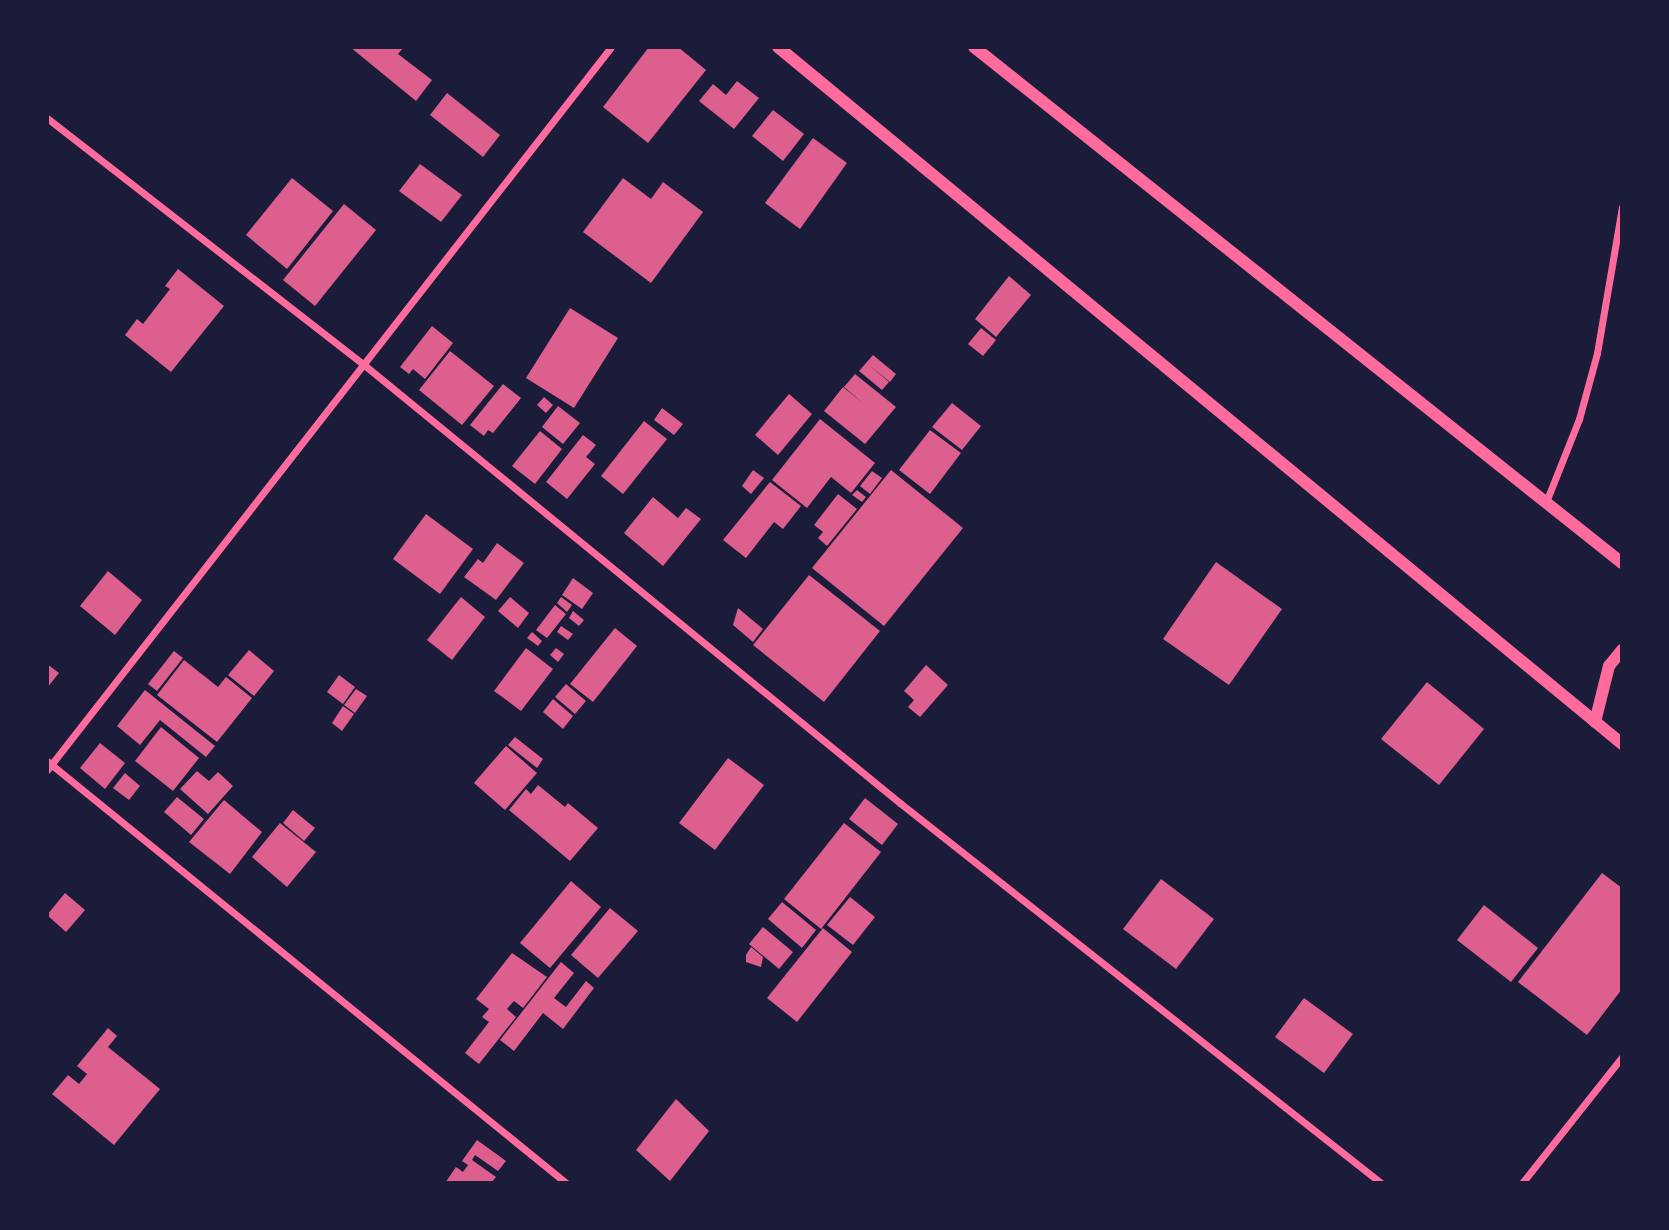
<!DOCTYPE html>
<style>
body{margin:0}
#map{position:relative;width:1669px;height:1230px;overflow:hidden;background:#1b1b3a;font-family:"Varela Round",sans-serif}
div>[style]{position:absolute}
[style*='--x']{left:calc(var(--x)*1px);top:calc(var(--y)*1px);width:calc(var(--w)*1px);rotate:calc(var(--a)*1deg)}
.building>*{inset:0;background:#dd5f8e}
.minor>*{height:7px;margin:-3.5px;padding:0 3.5px;transform-origin:3.5px;border-radius:3.5px;background:#ff6b9d}
.tertiary>*{height:12px;margin:-6px;padding:0 6px;transform-origin:6px;border-radius:6px;background:#ff6b9d}
span{translate:-50% -50%;white-space:nowrap;text-align:center;line-height:1.15;-webkit-text-stroke:7px #1b1b3a;paint-order:stroke}
.frame{position:absolute;inset:0;border:49px solid #1b1b3a;pointer-events:none}
</style>
<div id="map">
<div class="building">
<i style="clip-path:polygon(350px 47px,404px 47px,398px 54px,432px 80px,416px 101px)"></i>
<i style="clip-path:polygon(649px 47px,678px 47px,706px 70px,648px 143px,603px 107px)"></i>
<i style="clip-path:polygon(737px 81px,759px 98px,734px 129px,699px 101px,713px 84px,726px 95px)"></i>
<i style="clip-path:polygon(447px 93px,500px 135px,483px 157px,430px 115px)"></i>
<i style="clip-path:polygon(773px 110px,804px 134px,783px 161px,752px 136px)"></i>
<i style="clip-path:polygon(813px 138px,847px 163px,800px 229px,765px 203px)"></i>
<i style="clip-path:polygon(420px 164px,462px 195px,441px 222px,399px 191px)"></i>
<i style="clip-path:polygon(292px 178px,333px 211px,287px 269px,246px 235px)"></i>
<i style="clip-path:polygon(623px 178px,651px 199px,663px 182px,703px 212px,651px 283px,583px 232px)"></i>
<i style="clip-path:polygon(344px 204px,376px 230px,315px 306px,283px 280px)"></i>
<i style="clip-path:polygon(178px 269px,224px 306px,171px 372px,125px 335px,137px 319px,143px 324px,170px 289px,165px 286px)"></i>
<i style="clip-path:polygon(1009px 276px,1031px 295px,996px 337px,975px 319px)"></i>
<i style="clip-path:polygon(570px 308px,618px 338px,574px 408px,526px 378px)"></i>
<i style="clip-path:polygon(432px 326px,453px 343px,425px 379px,413px 369px,409px 374px,400px 367px)"></i>
<i style="clip-path:polygon(981px 328px,996px 340px,983px 356px,968px 344px)"></i>
<i style="clip-path:polygon(450px 351px,494px 386px,462px 425px,419px 390px)"></i>
<i style="clip-path:polygon(873px 355px,896px 374px,890px 382px,869px 365px,889px 382px,882px 390px,859px 371px)"></i>
<i style="clip-path:polygon(855px 374px,896px 407px,865px 444px,824px 411px,843px 387px,864px 404px,844px 387px)"></i>
<i style="clip-path:polygon(503px 384px,521px 398px,493px 433px,488px 430px,484px 436px,470px 425px)"></i>
<i style="clip-path:polygon(789px 394px,812px 414px,778px 455px,755px 435px)"></i>
<i style="clip-path:polygon(544px 397px,553px 405px,546px 413px,537px 405px)"></i>
<i style="clip-path:polygon(952px 403px,981px 426px,962px 450px,932px 427px)"></i>
<i style="clip-path:polygon(558px 406px,580px 423px,563px 444px,542px 427px)"></i>
<i style="clip-path:polygon(662px 408px,683px 424px,674px 435px,654px 420px)"></i>
<i style="clip-path:polygon(820px 419px,875px 463px,851px 493px,831px 477px,807px 508px,772px 480px)"></i>
<i style="clip-path:polygon(644px 421px,667px 439px,623px 494px,601px 476px)"></i>
<i style="clip-path:polygon(930px 430px,961px 453px,930px 494px,899px 470px)"></i>
<i style="clip-path:polygon(540px 431px,562px 449px,535px 484px,512px 466px)"></i>
<i style="clip-path:polygon(583px 435px,596px 445px,586px 457px,595px 464px,567px 499px,546px 482px)"></i>
<i style="clip-path:polygon(753px 470px,764px 478px,751px 494px,742px 486px)"></i>
<i style="clip-path:polygon(891px 470px,963px 528px,884px 626px,812px 568px)"></i>
<i style="clip-path:polygon(872px 471px,882px 478px,870px 494px,860px 486px)"></i>
<i style="clip-path:polygon(770px 482px,801px 506px,783px 529px,774px 522px,746px 558px,723px 540px)"></i>
<i style="clip-path:polygon(857px 490px,866px 497px,862px 502px,852px 495px)"></i>
<i style="clip-path:polygon(838px 494px,857px 509px,827px 546px,818px 538px,823px 532px,814px 525px)"></i>
<i style="clip-path:polygon(653px 497px,678px 518px,686px 508px,701px 519px,663px 566px,624px 533px)"></i>
<i style="clip-path:polygon(426px 514px,473px 549px,440px 594px,393px 559px)"></i>
<i style="clip-path:polygon(497px 543px,524px 563px,496px 600px,464px 577px,478px 559px,483px 563px)"></i>
<i style="clip-path:polygon(1216px 562px,1282px 609px,1229px 685px,1163px 639px)"></i>
<i style="clip-path:polygon(108px 571px,142px 600px,115px 635px,80px 606px)"></i>
<i style="clip-path:polygon(809px 575px,880px 631px,824px 702px,753px 645px)"></i>
<i style="clip-path:polygon(573px 578px,593px 593px,582px 609px,562px 595px)"></i>
<i style="clip-path:polygon(461px 597px,485px 617px,452px 660px,427px 640px)"></i>
<i style="clip-path:polygon(510px 597px,529px 613px,518px 628px,498px 611px)"></i>
<i style="clip-path:polygon(561px 597px,572px 605px,567px 612px,557px 603px)"></i>
<i style="clip-path:polygon(555px 605px,566px 614px,547px 638px,536px 630px)"></i>
<i style="clip-path:polygon(738px 608px,763px 629px,753px 642px,733px 625px)"></i>
<i style="clip-path:polygon(573px 611px,584px 620px,579px 626px,569px 618px)"></i>
<i style="clip-path:polygon(561px 626px,573px 634px,568px 640px,557px 632px)"></i>
<i style="clip-path:polygon(615px 628px,637px 646px,593px 702px,570px 684px)"></i>
<i style="clip-path:polygon(532px 632px,542px 641px,538px 646px,527px 638px)"></i>
<i style="clip-path:polygon(526px 648px,553px 669px,521px 711px,494px 691px)"></i>
<i style="clip-path:polygon(556px 648px,564px 654px,558px 662px,550px 655px)"></i>
<i style="clip-path:polygon(249px 650px,274px 671px,254px 696px,228px 675px)"></i>
<i style="clip-path:polygon(174px 651px,183px 658px,157px 691px,148px 684px)"></i>
<i style="clip-path:polygon(184px 660px,218px 687px,226px 677px,252px 698px,217px 742px,157px 695px)"></i>
<i style="clip-path:polygon(47px 664px,59px 673px,47px 688px)"></i>
<i style="clip-path:polygon(926px 665px,948px 685px,920px 717px,908px 707px,914px 700px,904px 691px)"></i>
<i style="clip-path:polygon(339px 675px,355px 687px,343px 704px,327px 692px)"></i>
<i style="clip-path:polygon(1427px 682px,1484px 729px,1439px 785px,1381px 739px)"></i>
<i style="clip-path:polygon(566px 684px,586px 701px,575px 714px,555px 697px)"></i>
<i style="clip-path:polygon(356px 689px,367px 696px,355px 713px,344px 705px)"></i>
<i style="clip-path:polygon(145px 690px,215px 746px,206px 757px,160px 720px,140px 745px,117px 726px)"></i>
<i style="clip-path:polygon(553px 699px,573px 716px,563px 729px,543px 712px)"></i>
<i style="clip-path:polygon(343px 706px,354px 714px,342px 731px,332px 723px)"></i>
<i style="clip-path:polygon(161px 727px,199px 758px,173px 791px,135px 761px)"></i>
<i style="clip-path:polygon(515px 737px,543px 759px,537px 768px,508px 745px)"></i>
<i style="clip-path:polygon(100px 743px,125px 763px,105px 789px,80px 768px)"></i>
<i style="clip-path:polygon(506px 746px,537px 773px,505px 810px,474px 783px)"></i>
<i style="clip-path:polygon(728px 758px,764px 785px,715px 850px,679px 823px)"></i>
<i style="clip-path:polygon(197px 771px,209px 781px,218px 772px,233px 786px,208px 814px,180px 789px)"></i>
<i style="clip-path:polygon(125px 773px,140px 786px,129px 800px,113px 788px)"></i>
<i style="clip-path:polygon(538px 785px,565px 807px,568px 803px,598px 828px,570px 861px,509px 810px,526px 789px,531px 794px)"></i>
<i style="clip-path:polygon(177px 797px,204px 819px,191px 835px,164px 812px)"></i>
<i style="clip-path:polygon(865px 798px,898px 824px,882px 845px,849px 819px)"></i>
<i style="clip-path:polygon(224px 800px,262px 832px,230px 874px,189px 842px)"></i>
<i style="clip-path:polygon(293px 810px,315px 828px,304px 841px,283px 823px)"></i>
<i style="clip-path:polygon(280px 823px,316px 852px,287px 887px,252px 857px)"></i>
<i style="clip-path:polygon(844px 823px,881px 852px,821px 929px,784px 899px)"></i>
<i style="clip-path:polygon(1602px 873px,1622px 888px,1622px 989px,1587px 1035px,1518px 982px)"></i>
<i style="clip-path:polygon(1161px 879px,1214px 919px,1176px 969px,1123px 929px)"></i>
<i style="clip-path:polygon(571px 881px,601px 907px,550px 968px,520px 943px)"></i>
<i style="clip-path:polygon(65px 893px,85px 910px,66px 932px,47px 915px)"></i>
<i style="clip-path:polygon(850px 897px,875px 917px,853px 945px,827px 925px)"></i>
<i style="clip-path:polygon(782px 902px,816px 930px,802px 948px,768px 919px)"></i>
<i style="clip-path:polygon(1484px 905px,1538px 948px,1511px 982px,1457px 940px)"></i>
<i style="clip-path:polygon(610px 908px,638px 931px,598px 978px,571px 955px)"></i>
<i style="clip-path:polygon(763px 927px,793px 952px,779px 969px,749px 944px)"></i>
<i style="clip-path:polygon(823px 928px,852px 952px,797px 1022px,767px 998px)"></i>
<i style="clip-path:polygon(751px 947px,763px 957px,761px 967px,746px 962px,746px 955px)"></i>
<i style="clip-path:polygon(512px 953px,547px 977px,523px 1008px,514px 1001px,507px 1009px,516px 1017px,479px 1064px,465px 1053px,489px 1022px,482px 1017px,489px 1009px,476px 999px)"></i>
<i style="clip-path:polygon(561px 962px,574px 973px,554px 998px,566px 1007px,586px 981px,594px 988px,563px 1029px,543px 1013px,514px 1051px,500px 1040px)"></i>
<i style="clip-path:polygon(1304px 998px,1353px 1034px,1324px 1073px,1275px 1037px)"></i>
<i style="clip-path:polygon(108px 1028px,117px 1036px,108px 1047px,160px 1089px,114px 1145px,52px 1094px,68px 1075px,79px 1084px,87px 1074px,77px 1066px)"></i>
<i style="clip-path:polygon(676px 1099px,709px 1131px,670px 1181px,636px 1150px)"></i>
<i style="clip-path:polygon(477px 1140px,506px 1161px,498px 1171px,475px 1155px,472px 1160px,496px 1177px,491px 1183px,445px 1183px,456px 1167px,463px 1172px,468px 1165px,462px 1161px)"></i>
</div>
<div class="minor">
<i style="--x:47;--y:118;--w:400;--a:37.9"></i>
<i style="--x:363;--y:364;--w:694;--a:39.27"></i>
<i style="--x:900;--y:803;--w:613;--a:38.31"></i>
<i style="--x:1546;--y:502;--w:89;--a:-68.3"></i>
<i style="--x:1579;--y:419;--w:68;--a:-74.7"></i>
<i style="--x:1597;--y:353;--w:148;--a:-80.3"></i>
<i style="--x:47;--y:761;--w:669;--a:39.11"></i>
<i style="--x:47;--y:770;--w:917;--a:-52.04"></i>
<i style="--x:1522;--y:1183;--w:161;--a:-51.6"></i>
</div>
<div class="tertiary">
<i style="--x:778;--y:47;--w:1095;--a:39.55"></i>
<i style="--x:974;--y:47;--w:828;--a:38.53"></i>
<i style="--x:1595;--y:722;--w:58;--a:-76"></i>
<i style="--x:1609;--y:666;--w:21;--a:-51"></i>
</div>
<div class="frame"></div>
</div>
